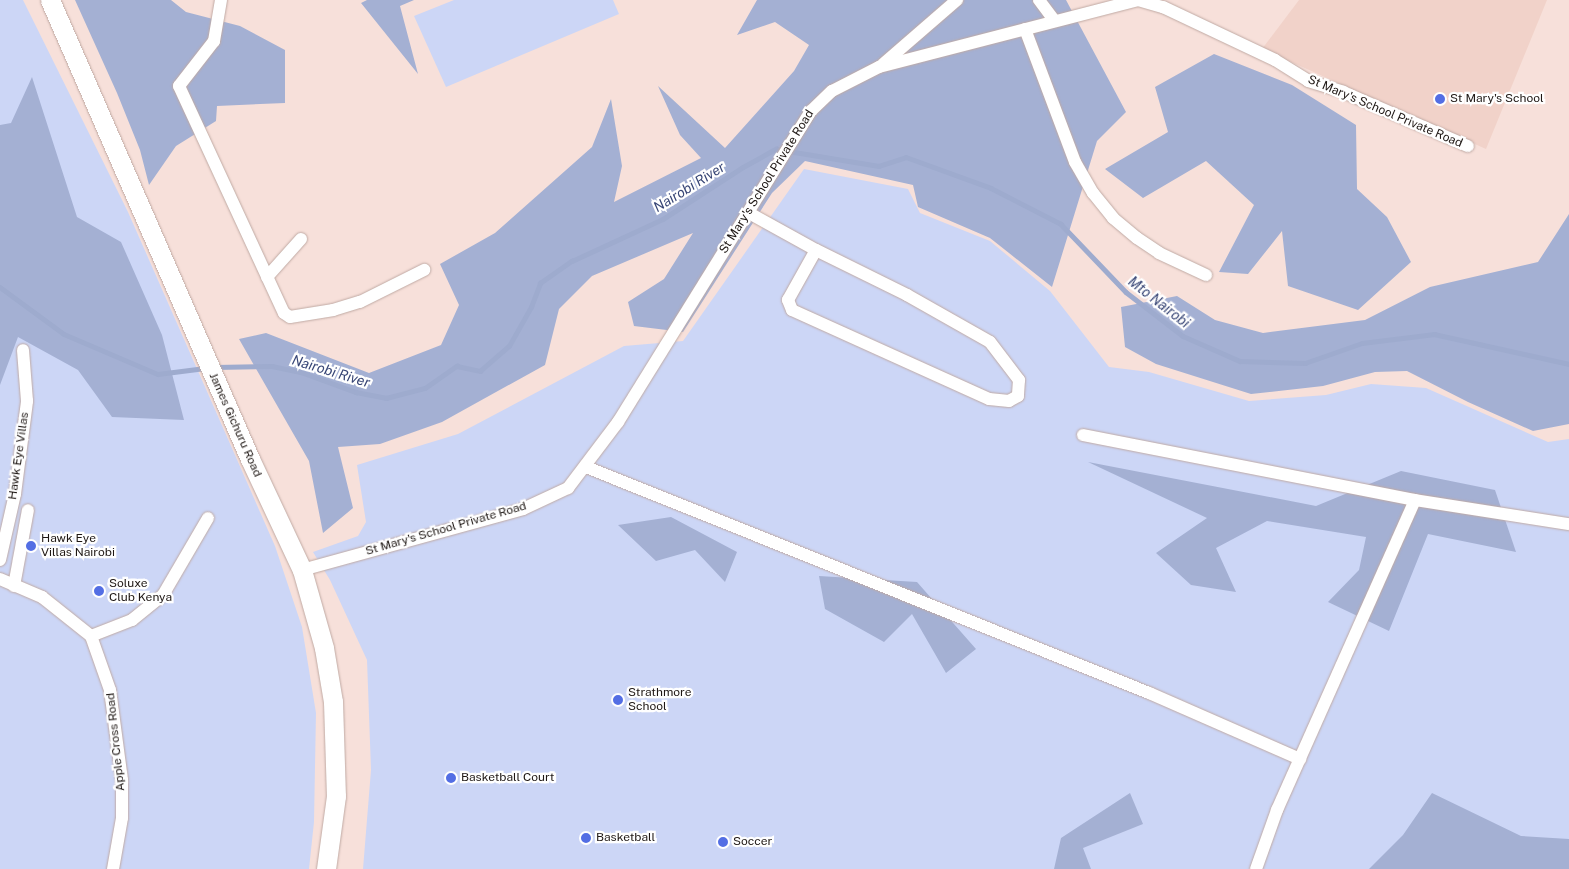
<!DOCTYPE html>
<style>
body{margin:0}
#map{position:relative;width:1569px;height:869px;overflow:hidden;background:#f7e0da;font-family:"Public Sans",sans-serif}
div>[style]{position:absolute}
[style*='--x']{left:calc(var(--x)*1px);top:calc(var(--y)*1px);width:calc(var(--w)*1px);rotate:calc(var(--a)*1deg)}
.built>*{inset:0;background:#f1d2c9}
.green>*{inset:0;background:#ccd6f6}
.forest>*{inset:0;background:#a4b0d3}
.stream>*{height:4.5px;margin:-2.25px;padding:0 2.25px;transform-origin:2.25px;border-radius:2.25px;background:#9eabce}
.roads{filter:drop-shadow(0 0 1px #c0aaa4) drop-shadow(0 0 1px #c0aaa4)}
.minor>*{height:12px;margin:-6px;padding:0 6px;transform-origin:6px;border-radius:6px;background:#fff}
.secondary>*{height:19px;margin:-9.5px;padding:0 9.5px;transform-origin:9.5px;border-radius:9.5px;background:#fff}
.dots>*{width:14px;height:14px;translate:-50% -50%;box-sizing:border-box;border:2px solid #fff;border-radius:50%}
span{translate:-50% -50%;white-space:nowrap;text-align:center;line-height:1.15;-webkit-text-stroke:4.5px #fff;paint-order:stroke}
.poi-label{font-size:12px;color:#1e1714}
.left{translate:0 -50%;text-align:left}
.street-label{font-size:12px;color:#1e1714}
.water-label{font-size:14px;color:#374575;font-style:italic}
</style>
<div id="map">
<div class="built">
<i style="clip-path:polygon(1299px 0,1547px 0,1486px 149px,1262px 49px)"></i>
</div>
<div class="green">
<i style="clip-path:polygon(0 0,23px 0,128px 212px,275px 546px,302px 627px,316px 713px,314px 822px,309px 869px,0 869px)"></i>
<i style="clip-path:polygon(454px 0,613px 0,619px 14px,446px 87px,414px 16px)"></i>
<i style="clip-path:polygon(804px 169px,908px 189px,920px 213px,990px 241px,1050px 291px,1109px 367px,1149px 372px,1249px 401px,1326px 395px,1371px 384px,1426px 388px,1548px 442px,1569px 439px,1569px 869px,363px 869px,371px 770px,367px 660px,330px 580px,313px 552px,358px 536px,366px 522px,357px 465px,458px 434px,624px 346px,683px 341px)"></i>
</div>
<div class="forest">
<i style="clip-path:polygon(75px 0,171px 0,186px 12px,240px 26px,285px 50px,285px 103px,217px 106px,216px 121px,176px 146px,149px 185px,140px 150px,117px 93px)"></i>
<i style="clip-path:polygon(367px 0,414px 0,400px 6px,418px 74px,361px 3px)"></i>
<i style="clip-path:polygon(757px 0,1066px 0,1126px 112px,1097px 141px,1052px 287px,990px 238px,918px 207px,913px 185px,805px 161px,772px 193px,683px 332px,634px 326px,628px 302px,664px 279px,693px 233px,592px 276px,559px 309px,545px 365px,442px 422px,380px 444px,338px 447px,353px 508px,323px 533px,309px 461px,239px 339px,266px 333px,369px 373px,441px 345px,459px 305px,440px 264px,495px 233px,592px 147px,611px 99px,622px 166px,614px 202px,701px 158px,680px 135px,658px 86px,725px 148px,794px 71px,809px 45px,775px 22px,737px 35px)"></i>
<i style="clip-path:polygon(1214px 54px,1292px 85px,1356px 125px,1357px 189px,1387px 217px,1411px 262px,1358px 310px,1288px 286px,1282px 231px,1248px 274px,1219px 272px,1254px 205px,1206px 161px,1143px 198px,1105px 169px,1168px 132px,1155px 87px)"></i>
<i style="clip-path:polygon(32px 77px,77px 217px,121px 242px,162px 335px,184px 420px,112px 417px,78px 370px,18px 337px,0 385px,0 125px,11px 123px)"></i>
<i style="clip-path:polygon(1569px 214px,1569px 424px,1533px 431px,1468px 402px,1407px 371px,1375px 372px,1323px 386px,1251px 394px,1156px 364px,1125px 347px,1121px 307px,1177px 296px,1215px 320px,1263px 333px,1365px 320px,1430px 287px,1538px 262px)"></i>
<i style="clip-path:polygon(1088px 462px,1316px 506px,1401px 471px,1495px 490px,1516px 552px,1428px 534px,1389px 631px,1328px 602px,1359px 570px,1366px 537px,1267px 521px,1216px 548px,1236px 592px,1191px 585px,1156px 553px,1207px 518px)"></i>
<i style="clip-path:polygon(671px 517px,737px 552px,725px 582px,695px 550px,656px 561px,618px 525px)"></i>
<i style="clip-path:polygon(819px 576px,917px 582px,976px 649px,946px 673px,912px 614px,884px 642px,825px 609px)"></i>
<i style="clip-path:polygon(1130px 793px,1143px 824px,1083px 848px,1091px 869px,1054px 869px,1061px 838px)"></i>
<i style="clip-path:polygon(1432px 793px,1521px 836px,1569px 839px,1569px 869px,1369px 869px,1403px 835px)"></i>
</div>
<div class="stream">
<i style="--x:0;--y:287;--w:79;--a:36.3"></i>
<i style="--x:64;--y:334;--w:102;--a:23.1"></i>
<i style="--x:158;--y:374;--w:47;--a:-7.3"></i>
<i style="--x:215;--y:367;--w:57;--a:-1"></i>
<i style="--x:272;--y:366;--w:30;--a:12"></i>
<i style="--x:301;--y:372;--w:59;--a:20"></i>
<i style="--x:356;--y:392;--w:31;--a:11"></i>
<i style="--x:386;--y:398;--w:40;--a:-14.4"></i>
<i style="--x:425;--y:388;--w:39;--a:-35"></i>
<i style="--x:457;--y:366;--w:24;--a:12"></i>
<i style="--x:480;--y:371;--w:38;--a:-41"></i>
<i style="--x:509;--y:346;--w:45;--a:-60.6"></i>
<i style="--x:531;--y:307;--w:26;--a:-69"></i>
<i style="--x:540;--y:283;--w:39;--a:-35"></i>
<i style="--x:572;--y:261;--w:100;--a:-24.8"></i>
<i style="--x:663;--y:219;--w:95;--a:-33"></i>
<i style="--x:743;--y:167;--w:38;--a:-29"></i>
<i style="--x:776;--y:149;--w:104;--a:9.4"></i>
<i style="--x:879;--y:166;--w:28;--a:-18"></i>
<i style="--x:906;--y:157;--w:90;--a:20"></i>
<i style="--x:991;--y:188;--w:79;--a:27.2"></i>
<i style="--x:1061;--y:224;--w:94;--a:46.3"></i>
<i style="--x:1126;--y:292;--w:72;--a:37.7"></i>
<i style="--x:1183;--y:336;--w:62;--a:23.7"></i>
<i style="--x:1240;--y:361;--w:65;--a:1.8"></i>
<i style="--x:1305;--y:363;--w:60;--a:-19.3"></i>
<i style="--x:1362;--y:343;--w:73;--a:-7.1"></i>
<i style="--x:1434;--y:334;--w:138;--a:12.5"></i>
</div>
<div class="roads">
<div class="minor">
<i style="--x:221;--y:0;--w:42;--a:99.7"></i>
<i style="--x:214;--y:41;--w:57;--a:127.9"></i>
<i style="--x:179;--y:86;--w:250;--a:65.2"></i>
<i style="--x:284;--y:313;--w:7;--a:34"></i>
<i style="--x:290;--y:317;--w:44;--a:-9.2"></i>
<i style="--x:333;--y:310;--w:28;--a:-17"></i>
<i style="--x:360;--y:302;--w:72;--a:-26.6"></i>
<i style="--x:1039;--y:0;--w:26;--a:53"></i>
<i style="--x:1025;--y:29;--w:142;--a:69.4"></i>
<i style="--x:1075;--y:162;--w:36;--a:60"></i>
<i style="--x:1093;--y:193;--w:32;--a:51"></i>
<i style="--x:1113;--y:218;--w:31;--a:40"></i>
<i style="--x:1137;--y:238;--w:27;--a:34"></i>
<i style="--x:1159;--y:253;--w:52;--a:25.1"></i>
<i style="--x:883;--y:64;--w:98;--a:-40.9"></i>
<i style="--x:749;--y:213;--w:77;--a:28.9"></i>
<i style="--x:816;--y:250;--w:102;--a:26.3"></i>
<i style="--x:907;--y:295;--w:95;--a:29.5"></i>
<i style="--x:990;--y:342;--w:48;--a:52.7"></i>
<i style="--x:1019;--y:380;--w:16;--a:94"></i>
<i style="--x:1018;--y:396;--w:10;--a:151"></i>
<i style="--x:1009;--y:401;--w:20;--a:-174"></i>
<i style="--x:989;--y:399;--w:216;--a:-155.7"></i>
<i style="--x:792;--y:310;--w:11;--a:-112"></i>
<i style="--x:788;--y:300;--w:57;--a:-60.8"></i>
<i style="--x:267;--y:277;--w:51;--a:-48.2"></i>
<i style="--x:1083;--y:435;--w:338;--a:11.1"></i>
<i style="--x:1415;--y:500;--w:156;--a:8.9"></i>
<i style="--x:586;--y:467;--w:607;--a:21.87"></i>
<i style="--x:1149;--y:693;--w:165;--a:23.6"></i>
<i style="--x:0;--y:560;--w:68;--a:-77.2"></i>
<i style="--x:15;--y:494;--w:94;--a:-82.6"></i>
<i style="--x:27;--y:401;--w:51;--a:-94.5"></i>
<i style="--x:302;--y:570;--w:229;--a:-15.4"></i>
<i style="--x:523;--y:509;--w:50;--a:-25"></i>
<i style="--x:568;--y:488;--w:83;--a:-52.9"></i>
<i style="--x:618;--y:422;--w:366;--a:-58.2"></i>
<i style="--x:811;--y:111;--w:29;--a:-44"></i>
<i style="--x:832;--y:91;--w:53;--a:-27.1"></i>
<i style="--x:879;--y:67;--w:268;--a:-14.5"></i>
<i style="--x:1138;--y:0;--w:26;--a:16"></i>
<i style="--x:1163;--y:7;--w:124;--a:25.3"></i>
<i style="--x:1275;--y:60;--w:39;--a:32"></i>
<i style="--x:1308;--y:81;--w:37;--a:17"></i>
<i style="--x:1343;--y:92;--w:136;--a:23.4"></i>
<i style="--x:0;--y:579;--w:46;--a:23.2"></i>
<i style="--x:42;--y:597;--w:63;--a:38.5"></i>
<i style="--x:91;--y:636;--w:57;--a:70.6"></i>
<i style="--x:110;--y:690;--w:91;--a:82.4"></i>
<i style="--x:122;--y:780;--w:38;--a:90"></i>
<i style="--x:122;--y:818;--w:52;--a:100"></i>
<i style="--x:14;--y:586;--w:77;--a:-79.6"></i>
<i style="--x:91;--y:636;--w:44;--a:-21.3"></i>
<i style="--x:132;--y:620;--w:40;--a:-39"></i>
<i style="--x:163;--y:595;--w:89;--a:-59.7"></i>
<i style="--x:1256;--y:869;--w:63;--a:-70.4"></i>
<i style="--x:1277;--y:810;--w:339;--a:-66"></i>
</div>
<div class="secondary">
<i style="--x:50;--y:0;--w:501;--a:66.46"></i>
<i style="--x:250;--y:459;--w:123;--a:64.9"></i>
<i style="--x:302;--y:570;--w:81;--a:74.2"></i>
<i style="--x:324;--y:648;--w:55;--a:80.5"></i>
<i style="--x:333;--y:702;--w:94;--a:88.2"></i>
<i style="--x:336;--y:796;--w:74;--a:97.8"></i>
</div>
</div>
<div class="dots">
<i style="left:1440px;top:99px;background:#536ee4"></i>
<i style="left:31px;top:546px;background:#536ee4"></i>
<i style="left:99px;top:591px;background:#536ee4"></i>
<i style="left:618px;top:700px;background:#536ee4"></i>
<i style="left:451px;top:778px;background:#536ee4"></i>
<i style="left:586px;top:838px;background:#536ee4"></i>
<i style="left:723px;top:842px;background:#536ee4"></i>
</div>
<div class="poi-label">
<span class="left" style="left:1450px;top:99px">St Mary's School</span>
<span class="left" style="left:41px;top:546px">Hawk Eye<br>Villas Nairobi</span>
<span class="left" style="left:109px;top:591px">Soluxe<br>Club Kenya</span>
<span class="left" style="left:628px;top:700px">Strathmore<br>School</span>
<span class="left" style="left:461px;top:778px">Basketball Court</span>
<span class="left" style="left:596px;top:838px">Basketball</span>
<span class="left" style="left:733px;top:842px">Soccer</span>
</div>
<div class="street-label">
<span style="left:1385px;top:112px;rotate:23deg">St Mary's School Private Road</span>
<span style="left:767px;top:182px;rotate:-58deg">St Mary's School Private Road</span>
<span style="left:235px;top:425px;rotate:66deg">James Gichuru Road</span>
<span style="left:19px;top:456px;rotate:-82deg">Hawk Eye Villas</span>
<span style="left:446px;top:529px;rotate:-16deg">St Mary's School Private Road</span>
<span style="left:116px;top:742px;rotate:-96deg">Apple Cross Road</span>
</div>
<div class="water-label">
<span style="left:689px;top:187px;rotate:-32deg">Nairobi River</span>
<span style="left:1159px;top:302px;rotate:38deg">Mto Nairobi</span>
<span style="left:331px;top:371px;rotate:17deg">Nairobi River</span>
</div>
</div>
